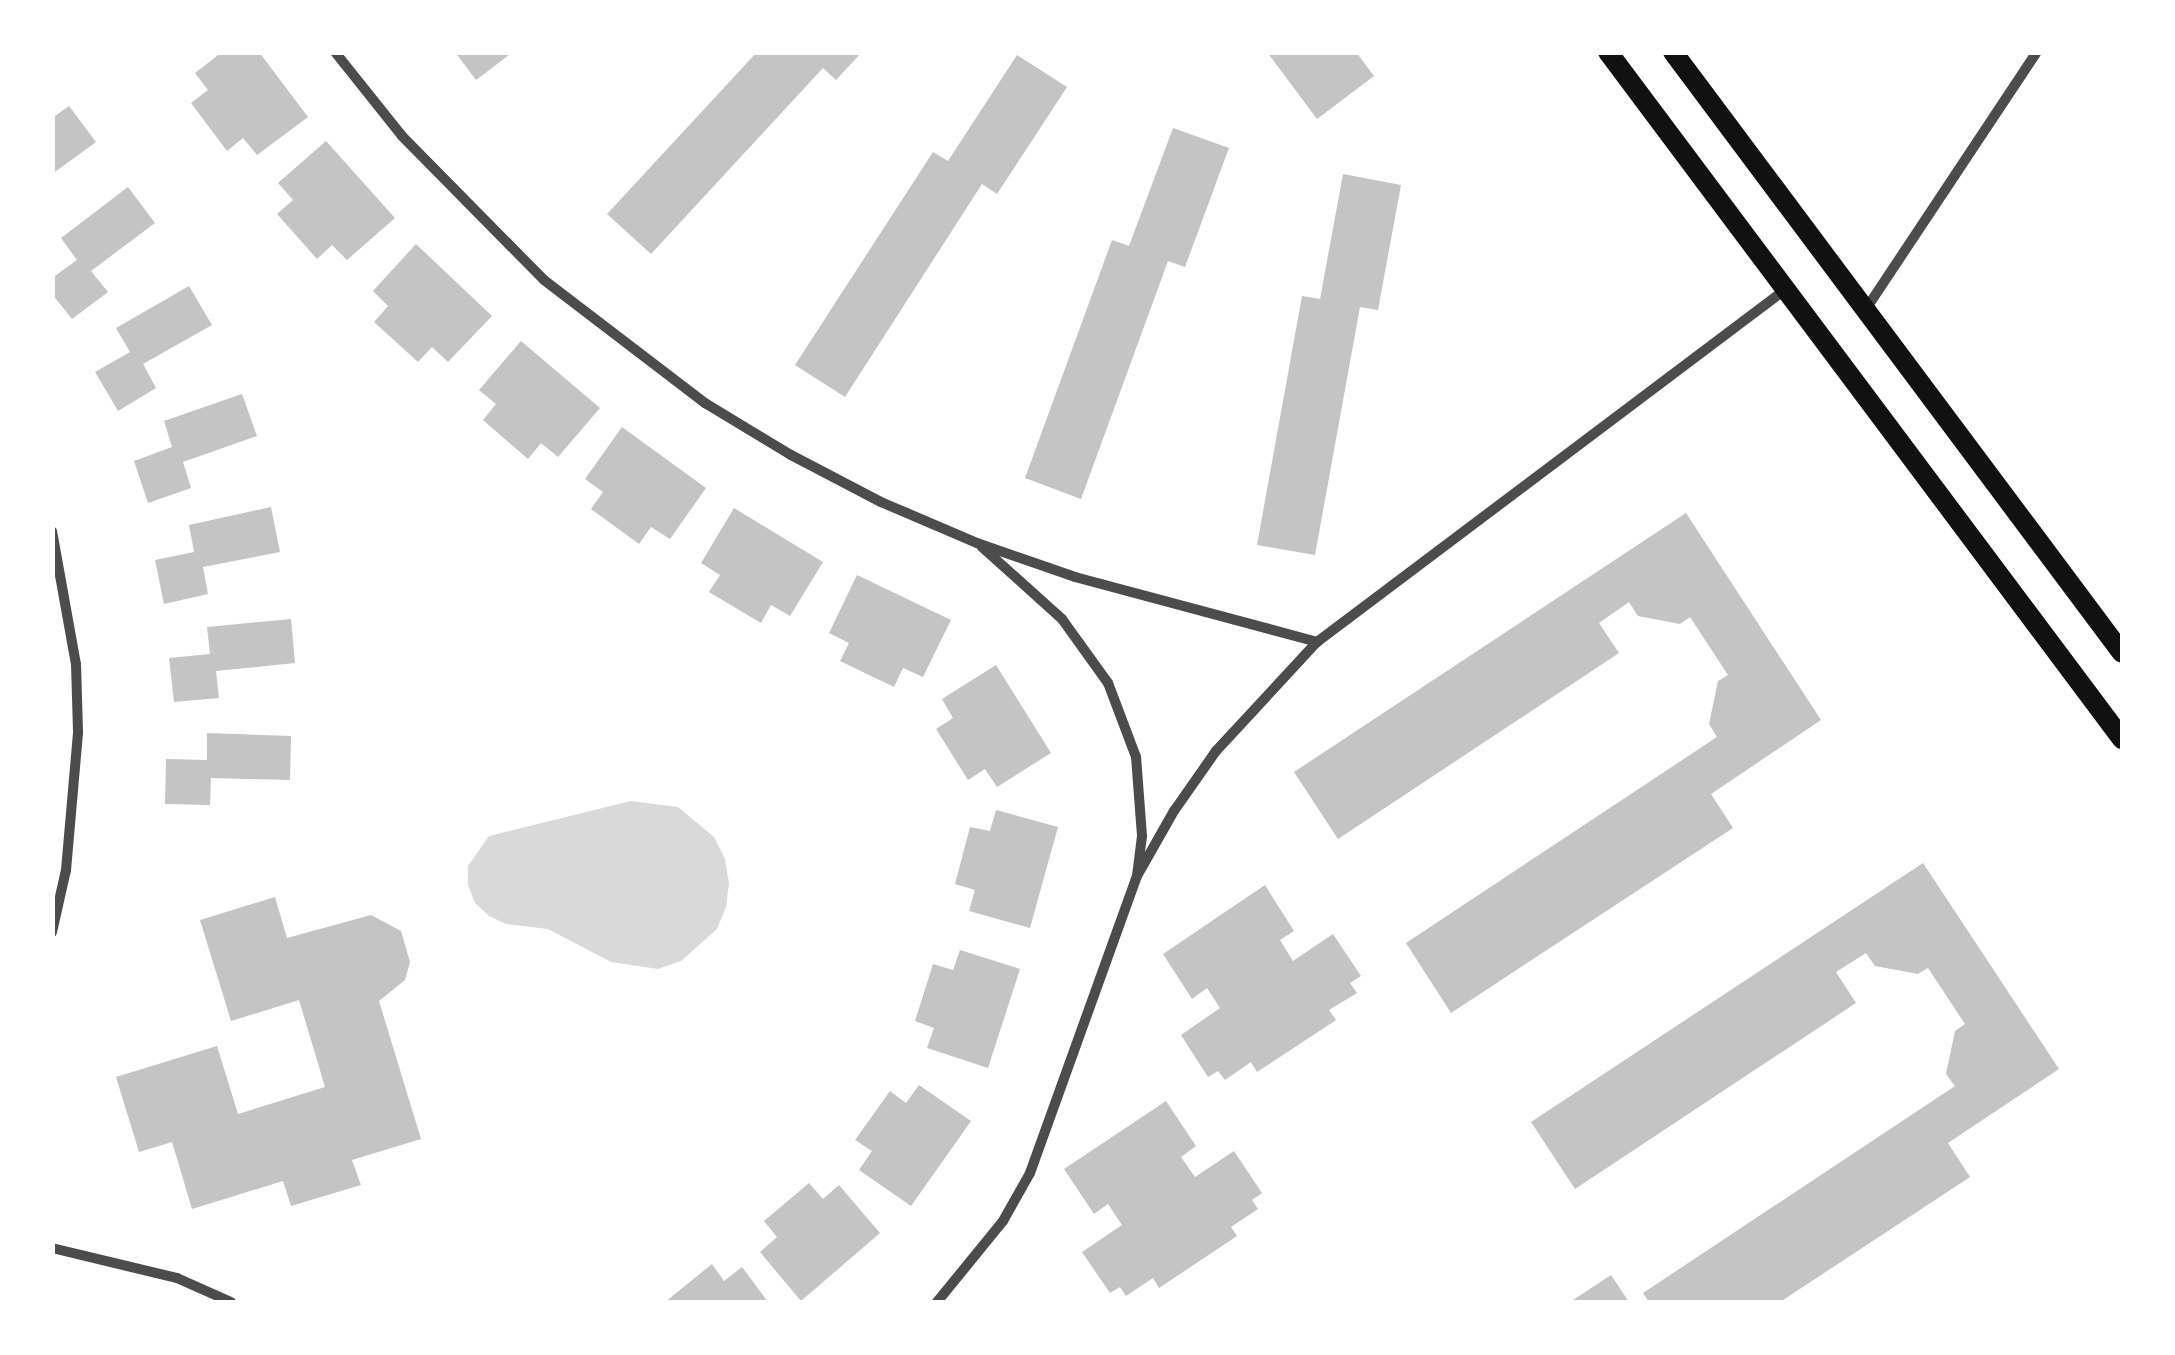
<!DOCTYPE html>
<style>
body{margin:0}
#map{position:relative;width:2175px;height:1355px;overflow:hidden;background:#fff;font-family:"Varela Round",sans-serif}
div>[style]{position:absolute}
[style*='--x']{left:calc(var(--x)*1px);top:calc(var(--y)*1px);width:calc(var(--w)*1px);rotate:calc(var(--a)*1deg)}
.water>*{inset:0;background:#d9d9d9}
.building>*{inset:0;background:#c4c4c4}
.minor>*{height:10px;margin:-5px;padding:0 5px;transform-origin:5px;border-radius:5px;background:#4c4c4c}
.secondary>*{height:20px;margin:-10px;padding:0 10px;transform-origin:10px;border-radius:10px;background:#111}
span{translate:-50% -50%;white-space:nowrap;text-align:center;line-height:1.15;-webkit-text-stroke:8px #fff;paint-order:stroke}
.frame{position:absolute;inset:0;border:55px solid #fff;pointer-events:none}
</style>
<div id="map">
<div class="water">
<i style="clip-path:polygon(631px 801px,678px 807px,714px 837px,725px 859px,729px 883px,726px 907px,717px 929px,681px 961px,658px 969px,611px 962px,548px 929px,506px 924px,489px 916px,475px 903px,468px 885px,468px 866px,489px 836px)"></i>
</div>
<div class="building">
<i style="clip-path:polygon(222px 52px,259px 52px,308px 117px,257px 155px,243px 138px,227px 151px,191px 103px,208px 90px,195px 73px)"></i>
<i style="clip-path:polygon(455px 52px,513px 52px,476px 80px)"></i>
<i style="clip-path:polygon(757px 52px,862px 52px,836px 80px,823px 68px,651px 254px,607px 214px)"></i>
<i style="clip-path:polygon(1267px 52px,1356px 52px,1374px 76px,1317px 119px)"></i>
<i style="clip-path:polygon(1017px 55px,1067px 87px,997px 194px,982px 184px,845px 397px,795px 365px,933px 152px,948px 161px)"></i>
<i style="clip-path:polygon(69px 106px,96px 142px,52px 174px,52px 118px)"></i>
<i style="clip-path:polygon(1173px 128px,1229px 148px,1185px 267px,1168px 261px,1081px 499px,1025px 478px,1112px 240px,1129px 246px)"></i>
<i style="clip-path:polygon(326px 141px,395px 218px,347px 260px,332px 245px,317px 259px,277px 214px,293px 200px,278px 183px)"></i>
<i style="clip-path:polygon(1343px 174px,1401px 185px,1378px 310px,1360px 307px,1315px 555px,1257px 545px,1302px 296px,1320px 299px)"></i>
<i style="clip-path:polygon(128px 187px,155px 223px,91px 271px,108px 292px,72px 319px,52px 294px,52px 278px,77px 260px,61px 238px)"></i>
<i style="clip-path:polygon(416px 244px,492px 316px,448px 362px,432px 347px,418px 362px,374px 322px,388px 306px,373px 291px)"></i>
<i style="clip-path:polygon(189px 286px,212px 325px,143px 364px,156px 388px,118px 411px,95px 372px,130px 352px,116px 328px)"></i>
<i style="clip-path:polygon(521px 341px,600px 408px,558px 457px,541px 443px,528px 459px,483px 420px,496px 404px,479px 390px)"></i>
<i style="clip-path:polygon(242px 394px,257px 436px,183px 462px,191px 488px,148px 503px,134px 461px,172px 447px,164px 421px)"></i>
<i style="clip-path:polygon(622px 427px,706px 488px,670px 539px,651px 527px,639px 544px,591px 509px,603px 492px,585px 479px)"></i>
<i style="clip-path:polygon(271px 507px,280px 552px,203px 567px,208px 594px,164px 604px,155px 560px,194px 552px,189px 525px)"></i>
<i style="clip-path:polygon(734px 508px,823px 562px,790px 616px,771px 605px,761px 623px,709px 592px,720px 575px,701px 563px)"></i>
<i style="clip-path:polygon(1686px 513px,1821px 720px,1711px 794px,1733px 828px,1451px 1013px,1406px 943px,1717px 737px,1709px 724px,1718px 681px,1728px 675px,1690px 617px,1680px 624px,1638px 616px,1629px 602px,1599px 623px,1619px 653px,1338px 839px,1294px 772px)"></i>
<i style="clip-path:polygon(857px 575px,951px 620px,923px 677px,903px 668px,894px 687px,840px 661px,849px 643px,829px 633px)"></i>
<i style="clip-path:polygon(291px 619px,295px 663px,216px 671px,219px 698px,174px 702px,169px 658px,210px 654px,207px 627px)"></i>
<i style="clip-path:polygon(996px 665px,1051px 753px,997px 787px,985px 769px,968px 780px,936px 729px,953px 718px,942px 699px)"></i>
<i style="clip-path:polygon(207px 733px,291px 736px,290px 780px,211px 778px,210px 805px,165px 804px,166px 759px,207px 760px)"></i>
<i style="clip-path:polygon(996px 810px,1058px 827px,1030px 928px,969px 911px,975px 890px,955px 884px,970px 827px,990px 831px)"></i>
<i style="clip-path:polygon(1923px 863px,2059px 1069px,1948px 1143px,1970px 1177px,1780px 1302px,1649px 1302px,1643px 1293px,1955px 1086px,1946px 1074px,1955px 1031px,1965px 1024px,1928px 968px,1918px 974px,1875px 966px,1866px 953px,1836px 972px,1856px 1003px,1575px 1189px,1531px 1122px)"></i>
<i style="clip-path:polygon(1265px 885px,1294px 931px,1280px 940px,1293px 961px,1333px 934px,1361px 976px,1350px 983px,1357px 993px,1329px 1010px,1336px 1020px,1257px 1072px,1251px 1062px,1225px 1080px,1218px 1071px,1208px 1077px,1181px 1035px,1220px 1008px,1207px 988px,1192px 999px,1163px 954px)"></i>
<i style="clip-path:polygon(275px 897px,287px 938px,371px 915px,401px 931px,410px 962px,405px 980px,379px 1001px,421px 1139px,352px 1160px,361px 1185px,291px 1206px,283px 1181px,192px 1209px,172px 1142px,139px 1152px,116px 1077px,217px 1046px,238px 1114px,325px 1087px,299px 1000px,231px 1021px,200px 920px)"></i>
<i style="clip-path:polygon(960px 950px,1020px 969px,988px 1068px,927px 1048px,934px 1028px,915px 1021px,933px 964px,953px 970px)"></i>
<i style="clip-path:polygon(919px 1085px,971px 1121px,911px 1206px,859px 1170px,872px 1151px,855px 1140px,890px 1091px,906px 1103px)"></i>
<i style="clip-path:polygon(1166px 1101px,1196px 1146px,1181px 1157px,1195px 1177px,1234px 1151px,1262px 1193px,1252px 1200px,1258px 1209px,1231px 1227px,1237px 1236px,1159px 1288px,1153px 1278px,1126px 1296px,1120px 1287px,1110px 1293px,1082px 1252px,1122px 1225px,1108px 1204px,1094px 1214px,1064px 1169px)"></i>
<i style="clip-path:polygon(809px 1183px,823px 1199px,839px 1185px,880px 1233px,801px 1301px,760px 1252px,777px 1237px,764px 1221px)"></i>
<i style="clip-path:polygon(712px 1264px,724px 1281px,742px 1267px,768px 1302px,665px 1302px)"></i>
<i style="clip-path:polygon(1611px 1275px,1629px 1302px,1570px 1302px)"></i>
</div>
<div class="minor">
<i style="--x:335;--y:52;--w:107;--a:51.4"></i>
<i style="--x:402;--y:136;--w:202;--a:45.4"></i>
<i style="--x:544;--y:280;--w:203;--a:37.4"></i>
<i style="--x:705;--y:403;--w:100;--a:31.2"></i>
<i style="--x:791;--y:455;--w:102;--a:27.6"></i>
<i style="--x:881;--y:502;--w:104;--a:23.1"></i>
<i style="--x:977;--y:543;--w:104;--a:19.1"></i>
<i style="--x:1075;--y:577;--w:251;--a:15"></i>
<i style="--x:1866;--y:309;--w:309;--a:-56.4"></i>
<i style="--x:52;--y:531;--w:135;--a:79.8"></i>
<i style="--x:76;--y:664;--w:69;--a:88.3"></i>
<i style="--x:78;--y:733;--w:138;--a:95"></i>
<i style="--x:66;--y:870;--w:64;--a:102.7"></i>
<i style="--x:1137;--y:876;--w:75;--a:-60.4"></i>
<i style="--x:1174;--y:811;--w:73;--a:-55"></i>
<i style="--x:1216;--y:751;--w:149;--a:-47.2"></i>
<i style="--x:1317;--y:642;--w:587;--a:-36.97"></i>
<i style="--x:52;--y:1248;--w:129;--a:13.5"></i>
<i style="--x:177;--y:1278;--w:59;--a:24"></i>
<i style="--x:937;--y:1302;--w:104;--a:-50.8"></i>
<i style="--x:1003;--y:1221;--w:55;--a:-60.6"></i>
<i style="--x:1030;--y:1173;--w:316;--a:-70.2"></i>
<i style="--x:1137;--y:876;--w:40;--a:-82.9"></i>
<i style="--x:1142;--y:836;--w:79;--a:-94.3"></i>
<i style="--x:1136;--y:757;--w:79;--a:-110.7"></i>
<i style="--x:1108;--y:683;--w:79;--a:-125.7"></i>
<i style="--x:1062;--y:619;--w:108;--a:-138"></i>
</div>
<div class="secondary">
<i style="--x:1608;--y:52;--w:858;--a:53.2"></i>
<i style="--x:1673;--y:52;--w:750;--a:53.24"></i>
</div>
<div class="frame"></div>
</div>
